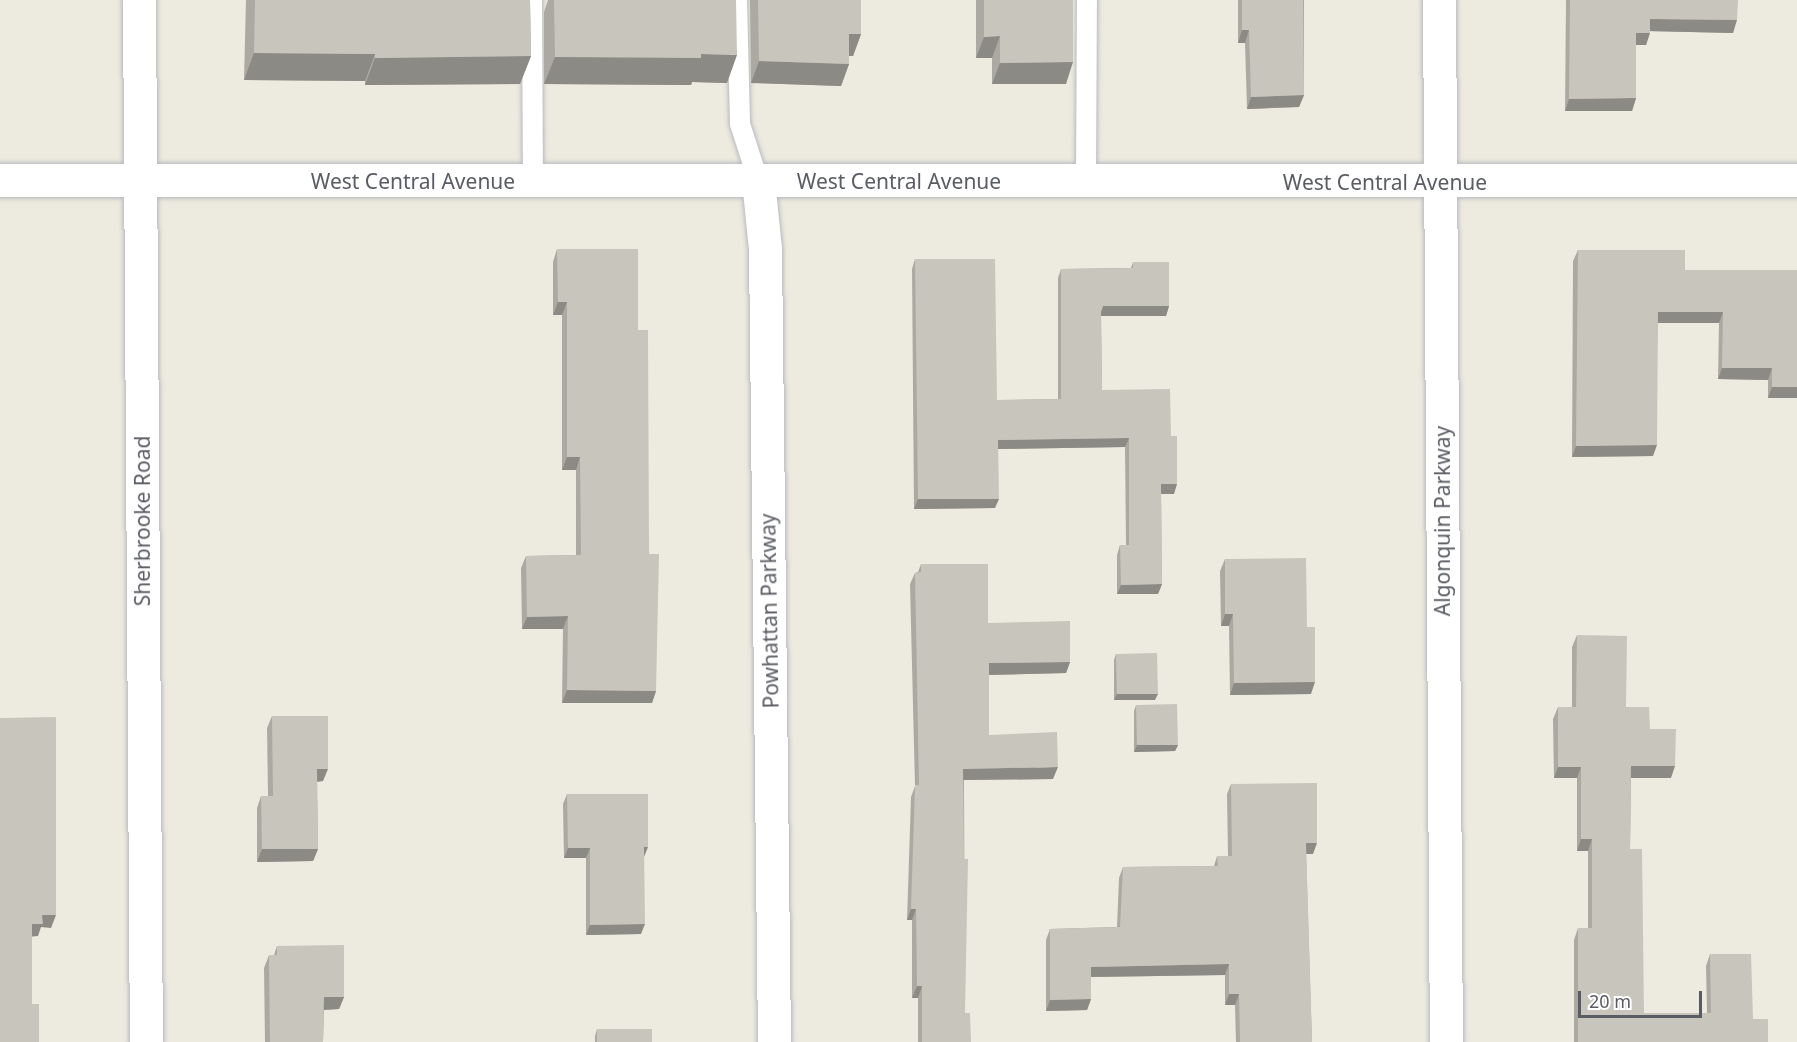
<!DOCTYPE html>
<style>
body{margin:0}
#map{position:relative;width:1797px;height:1042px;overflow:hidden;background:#edebdf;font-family:"Noto Sans",sans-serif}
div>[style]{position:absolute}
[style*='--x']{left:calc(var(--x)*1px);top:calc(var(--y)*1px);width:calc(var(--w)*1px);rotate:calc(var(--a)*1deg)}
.roads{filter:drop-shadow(0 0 2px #b8bac0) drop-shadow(0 0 2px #b8bac0)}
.lane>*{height:20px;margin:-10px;padding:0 10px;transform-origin:10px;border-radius:10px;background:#fff}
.street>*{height:33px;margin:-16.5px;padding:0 16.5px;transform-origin:16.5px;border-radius:16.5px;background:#fff}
.secondary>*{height:33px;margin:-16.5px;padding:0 16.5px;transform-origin:16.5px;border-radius:16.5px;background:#fff}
.wall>*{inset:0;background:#aca9a3}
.shaded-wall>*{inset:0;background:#8c8a84}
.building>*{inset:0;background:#c8c5bd}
span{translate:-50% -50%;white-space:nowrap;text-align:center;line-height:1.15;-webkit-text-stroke:6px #fff;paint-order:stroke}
.street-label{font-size:21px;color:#595c62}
.scale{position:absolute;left:1578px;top:991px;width:124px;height:27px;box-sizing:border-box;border:3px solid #595c62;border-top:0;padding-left:8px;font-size:18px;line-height:21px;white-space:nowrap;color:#595c62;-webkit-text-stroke:4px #fff;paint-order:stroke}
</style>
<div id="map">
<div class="roads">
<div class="lane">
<i style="--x:532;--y:0;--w:181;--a:89.7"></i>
<i style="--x:737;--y:0;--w:124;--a:88.6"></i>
<i style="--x:740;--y:124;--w:59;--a:72.2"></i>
<i style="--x:1086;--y:181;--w:181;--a:-89.7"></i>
</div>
<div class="street">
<i style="--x:139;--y:0;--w:1042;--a:89.62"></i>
<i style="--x:1439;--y:0;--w:1042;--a:89.62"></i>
<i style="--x:758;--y:180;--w:69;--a:84.2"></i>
<i style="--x:765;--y:249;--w:793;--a:89.35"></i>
</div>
<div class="secondary">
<i style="--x:0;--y:180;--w:1797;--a:0"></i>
</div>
</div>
<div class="wall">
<i style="clip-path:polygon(246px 0,530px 0,531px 56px,520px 84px,365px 85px,365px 81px,244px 80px)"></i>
<i style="clip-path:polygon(548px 0,736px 0,727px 83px,692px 82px,691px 85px,544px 84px,544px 12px)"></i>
<i style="clip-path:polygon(750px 0,861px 0,861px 34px,853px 56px,849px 56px,849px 64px,841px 86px,751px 83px)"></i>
<i style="clip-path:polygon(976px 0,1073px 0,1066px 84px,992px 84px,992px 58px,976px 58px)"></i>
<i style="clip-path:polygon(1238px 0,1304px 0,1304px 95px,1299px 107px,1247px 109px,1245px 43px,1238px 43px)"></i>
<i style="clip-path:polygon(1566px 0,1738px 0,1733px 33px,1650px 31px,1646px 45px,1636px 45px,1636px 98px,1632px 111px,1565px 111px)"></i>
<i style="clip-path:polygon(557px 249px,638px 330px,656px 691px,652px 703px,562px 703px,563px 629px,522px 629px,521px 568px,526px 556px,576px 555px,576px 470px,562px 470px,562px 315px,553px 315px,553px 262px)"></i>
<i style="clip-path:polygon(1578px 250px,1685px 270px,1797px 270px,1797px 398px,1768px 398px,1768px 380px,1718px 379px,1719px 323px,1658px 323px,1653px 456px,1572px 457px,1573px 261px)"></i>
<i style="clip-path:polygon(915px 259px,997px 400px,1058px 399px,1058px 278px,1061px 269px,1131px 268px,1133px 262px,1169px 306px,1166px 316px,1101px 316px,1102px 390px,1171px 436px,1174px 494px,1161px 494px,1162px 584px,1158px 594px,1117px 594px,1117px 555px,1120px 545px,1126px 545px,1125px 447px,998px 449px,995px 508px,914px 509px,912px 269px)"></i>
<i style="clip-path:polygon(1225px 559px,1307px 627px,1311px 694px,1230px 695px,1229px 626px,1221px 626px,1220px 571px)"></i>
<i style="clip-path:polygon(921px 564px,988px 623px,1070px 662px,1066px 673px,989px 675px,989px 735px,1053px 779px,964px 780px,965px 1013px,971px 1042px,918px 1042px,918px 998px,912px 998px,912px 920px,907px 920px,911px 797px,915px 786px,910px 584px,915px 573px,918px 572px)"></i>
<i style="clip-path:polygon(1577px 635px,1626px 707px,1650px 729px,1671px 778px,1631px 778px,1630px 849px,1644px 1013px,1707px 1013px,1706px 966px,1710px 954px,1768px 1042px,1574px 1042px,1574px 940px,1578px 928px,1588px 928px,1588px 851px,1577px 851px,1577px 778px,1554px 778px,1553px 719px,1558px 707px,1572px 707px,1572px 647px)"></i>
<i style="clip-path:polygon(1116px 654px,1155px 700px,1114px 700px,1114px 660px)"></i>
<i style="clip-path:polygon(1136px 705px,1178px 745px,1175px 751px,1134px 752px,1134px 711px)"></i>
<i style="clip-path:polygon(272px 716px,323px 781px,317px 782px,318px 849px,313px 861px,257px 862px,257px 808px,261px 796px,268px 796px,267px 728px)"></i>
<i style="clip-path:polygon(1231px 784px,1313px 854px,1306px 854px,1312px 1042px,1236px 1042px,1235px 1005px,1225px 1005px,1225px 975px,1091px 977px,1091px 999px,1087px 1010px,1046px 1011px,1046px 940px,1050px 929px,1117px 927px,1119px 878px,1123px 867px,1214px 866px,1217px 856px,1228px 856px,1227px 794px)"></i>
<i style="clip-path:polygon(567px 794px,644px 857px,641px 934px,586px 935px,586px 858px,564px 858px,563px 804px)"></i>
<i style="clip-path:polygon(277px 946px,344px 997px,339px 1009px,324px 1010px,323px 1042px,265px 1042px,264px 968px,269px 955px,274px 955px)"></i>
<i style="clip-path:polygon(597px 1029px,652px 1042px,595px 1042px,595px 1036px)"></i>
</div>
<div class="shaded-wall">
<i style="clip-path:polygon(1650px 19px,1737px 20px,1733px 33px,1646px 31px)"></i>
<i style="clip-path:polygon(1242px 30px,1249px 30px,1245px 43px,1238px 43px)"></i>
<i style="clip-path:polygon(1636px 33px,1650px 33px,1646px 45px,1632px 45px)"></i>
<i style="clip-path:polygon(849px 34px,861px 34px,853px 56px,841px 56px)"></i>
<i style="clip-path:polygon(1000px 36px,992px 58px,976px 58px,984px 37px)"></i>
<i style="clip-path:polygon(254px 53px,375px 54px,365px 81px,244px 80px)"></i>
<i style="clip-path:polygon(701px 54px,737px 55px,727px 83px,692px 82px,691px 85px,544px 84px,555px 57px)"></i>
<i style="clip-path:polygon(531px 56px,520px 84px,365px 85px,375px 58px)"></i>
<i style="clip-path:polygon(759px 61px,849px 64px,841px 86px,751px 83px)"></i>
<i style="clip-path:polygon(1073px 62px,1066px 84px,992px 84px,1000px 63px)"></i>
<i style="clip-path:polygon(1304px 95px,1299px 107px,1247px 109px,1251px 97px)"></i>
<i style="clip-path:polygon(1636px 98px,1632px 111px,1565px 111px,1569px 99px)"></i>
<i style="clip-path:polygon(558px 302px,567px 302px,562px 315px,553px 315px)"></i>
<i style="clip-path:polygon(1103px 306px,1169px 306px,1166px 316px,1099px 316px)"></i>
<i style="clip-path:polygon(1658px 312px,1723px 312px,1719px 323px,1654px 323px)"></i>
<i style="clip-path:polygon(1722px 368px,1772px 368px,1768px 380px,1718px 379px)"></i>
<i style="clip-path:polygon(1772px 387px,1797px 387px,1797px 398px,1768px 398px)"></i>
<i style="clip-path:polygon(1129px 438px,1125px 447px,995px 449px,998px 440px)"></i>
<i style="clip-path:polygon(1657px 445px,1653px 456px,1572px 457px,1576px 446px)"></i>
<i style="clip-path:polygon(567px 457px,580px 457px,576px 470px,562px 470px)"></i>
<i style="clip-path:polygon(1161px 484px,1177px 484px,1174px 494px,1157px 494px)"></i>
<i style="clip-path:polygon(918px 499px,999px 499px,995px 508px,914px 509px)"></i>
<i style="clip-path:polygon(1162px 584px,1158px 594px,1117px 594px,1121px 585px)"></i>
<i style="clip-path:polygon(1225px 614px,1233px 614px,1229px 626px,1221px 626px)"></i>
<i style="clip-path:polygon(568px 616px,563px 629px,522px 629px,527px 617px)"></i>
<i style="clip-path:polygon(1070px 662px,1066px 673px,985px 675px,989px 663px)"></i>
<i style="clip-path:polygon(1315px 682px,1311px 694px,1230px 695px,1234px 683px)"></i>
<i style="clip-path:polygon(567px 690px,656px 691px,652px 703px,562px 703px)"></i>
<i style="clip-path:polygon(1117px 694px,1158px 694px,1155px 700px,1114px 700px)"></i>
<i style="clip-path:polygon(1137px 745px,1178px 745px,1175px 751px,1134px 752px)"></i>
<i style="clip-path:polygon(1631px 766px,1675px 766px,1671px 778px,1627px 778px)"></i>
<i style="clip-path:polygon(1058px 767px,1053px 779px,959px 780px,963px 769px)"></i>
<i style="clip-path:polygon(1558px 767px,1581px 767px,1577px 778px,1554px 778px)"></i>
<i style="clip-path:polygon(317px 769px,328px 769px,323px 781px,312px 782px)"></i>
<i style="clip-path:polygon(1581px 839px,1592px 839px,1588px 851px,1577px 851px)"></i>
<i style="clip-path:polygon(1306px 843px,1317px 843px,1313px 854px,1302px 854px)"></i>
<i style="clip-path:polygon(644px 847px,648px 847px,644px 857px)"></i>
<i style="clip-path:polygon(568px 848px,590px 848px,586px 858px,564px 858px)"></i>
<i style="clip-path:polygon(262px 849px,318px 849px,313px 861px,257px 862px)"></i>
<i style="clip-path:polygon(911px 909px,916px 909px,912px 920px,907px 920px)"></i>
<i style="clip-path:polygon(42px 915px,56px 915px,51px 928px,41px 927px,38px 936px,27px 937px,32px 924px)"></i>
<i style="clip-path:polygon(645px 924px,641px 934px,586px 935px,590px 925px)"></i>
<i style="clip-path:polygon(1229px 964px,1225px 975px,1087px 977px,1091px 967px)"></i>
<i style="clip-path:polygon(917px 986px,922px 986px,918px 998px,912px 998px)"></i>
<i style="clip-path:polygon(1229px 994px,1239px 994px,1235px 1005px,1225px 1005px)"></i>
<i style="clip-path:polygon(324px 997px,344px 997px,339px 1009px,320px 1010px)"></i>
<i style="clip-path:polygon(1091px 999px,1087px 1010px,1046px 1011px,1050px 1000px)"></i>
</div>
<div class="building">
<i style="clip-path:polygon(255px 0,530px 0,531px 56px,375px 58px,375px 54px,254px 53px)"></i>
<i style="clip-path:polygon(554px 0,736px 0,737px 55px,701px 54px,701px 58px,555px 57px)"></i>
<i style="clip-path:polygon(758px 0,861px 0,861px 34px,849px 34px,849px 64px,759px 61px)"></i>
<i style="clip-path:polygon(984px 0,1073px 0,1073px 62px,1000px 63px,1000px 36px,984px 37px)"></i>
<i style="clip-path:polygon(1242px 0,1303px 0,1304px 95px,1251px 97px,1249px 30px,1242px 30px)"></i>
<i style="clip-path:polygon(1570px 0,1738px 0,1737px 20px,1650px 19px,1650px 33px,1636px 33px,1636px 98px,1569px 99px)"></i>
<i style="clip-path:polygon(557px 249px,638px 249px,638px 330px,648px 330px,649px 554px,659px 554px,656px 691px,567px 690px,568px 616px,527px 617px,526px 556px,581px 555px,580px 457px,567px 457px,567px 302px,558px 302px)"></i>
<i style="clip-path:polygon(1578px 250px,1685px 250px,1685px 270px,1797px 270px,1797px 387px,1772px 387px,1772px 368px,1722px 368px,1723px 312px,1658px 312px,1657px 445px,1576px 446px)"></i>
<i style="clip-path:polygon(915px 259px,995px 259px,997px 400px,1061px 399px,1061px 269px,1133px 268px,1133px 262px,1169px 262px,1169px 306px,1103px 306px,1101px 312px,1102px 390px,1170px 389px,1171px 436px,1177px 436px,1177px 484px,1161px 484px,1162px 584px,1121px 585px,1120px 545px,1129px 545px,1129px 438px,998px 440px,999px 499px,918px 499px)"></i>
<i style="clip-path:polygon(1306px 558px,1307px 627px,1315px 627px,1315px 682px,1234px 683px,1233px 614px,1225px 614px,1225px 559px)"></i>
<i style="clip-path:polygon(921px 564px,988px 564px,988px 623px,1070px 621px,1070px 662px,989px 663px,989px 735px,1057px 732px,1058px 767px,963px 769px,964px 859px,968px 859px,965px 1013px,970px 1013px,971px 1042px,922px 1042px,922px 986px,917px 986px,916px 909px,911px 909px,915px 785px,919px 785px,915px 573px,921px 572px)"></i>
<i style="clip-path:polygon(1577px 635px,1627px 636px,1626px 707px,1649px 707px,1650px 729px,1676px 729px,1675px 766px,1631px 766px,1630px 849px,1642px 849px,1644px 1013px,1711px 1013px,1710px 954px,1751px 954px,1753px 1019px,1768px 1019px,1768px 1042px,1578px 1042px,1578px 928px,1592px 928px,1592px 839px,1581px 839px,1581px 767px,1558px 767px,1558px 707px,1576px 707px)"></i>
<i style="clip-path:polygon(1157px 653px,1158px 694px,1117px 694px,1116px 654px)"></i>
<i style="clip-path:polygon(1177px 704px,1178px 745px,1137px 745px,1136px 705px)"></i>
<i style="clip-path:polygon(272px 716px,328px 716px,328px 769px,317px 769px,318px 849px,262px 849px,261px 796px,273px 796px)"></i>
<i style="clip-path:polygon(56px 717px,56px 915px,42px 915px,43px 924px,32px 924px,32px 1004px,39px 1004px,39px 1042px,0 1042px,0 718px)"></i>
<i style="clip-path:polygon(1317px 783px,1317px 843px,1306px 843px,1312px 1042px,1240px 1042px,1239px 994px,1229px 994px,1229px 964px,1091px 967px,1091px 999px,1050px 1000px,1050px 929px,1120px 927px,1123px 867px,1218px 866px,1217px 856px,1232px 856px,1231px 784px)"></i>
<i style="clip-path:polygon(567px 794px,648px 794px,648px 847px,644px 847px,645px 924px,590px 925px,590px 848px,568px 848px)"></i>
<i style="clip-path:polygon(344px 945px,344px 997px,324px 997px,323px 1042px,270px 1042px,269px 955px,277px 955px,277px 946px)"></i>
<i style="clip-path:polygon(597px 1029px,652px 1029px,652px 1042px,597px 1042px)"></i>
</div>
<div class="street-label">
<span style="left:413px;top:181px">West Central Avenue</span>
<span style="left:899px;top:181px">West Central Avenue</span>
<span style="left:1385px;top:182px">West Central Avenue</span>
<span style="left:142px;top:521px;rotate:-90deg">Sherbrooke Road</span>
<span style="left:1442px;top:521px;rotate:-90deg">Algonquin Parkway</span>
<span style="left:769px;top:611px;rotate:-91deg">Powhattan Parkway</span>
</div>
<div class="scale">20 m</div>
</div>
